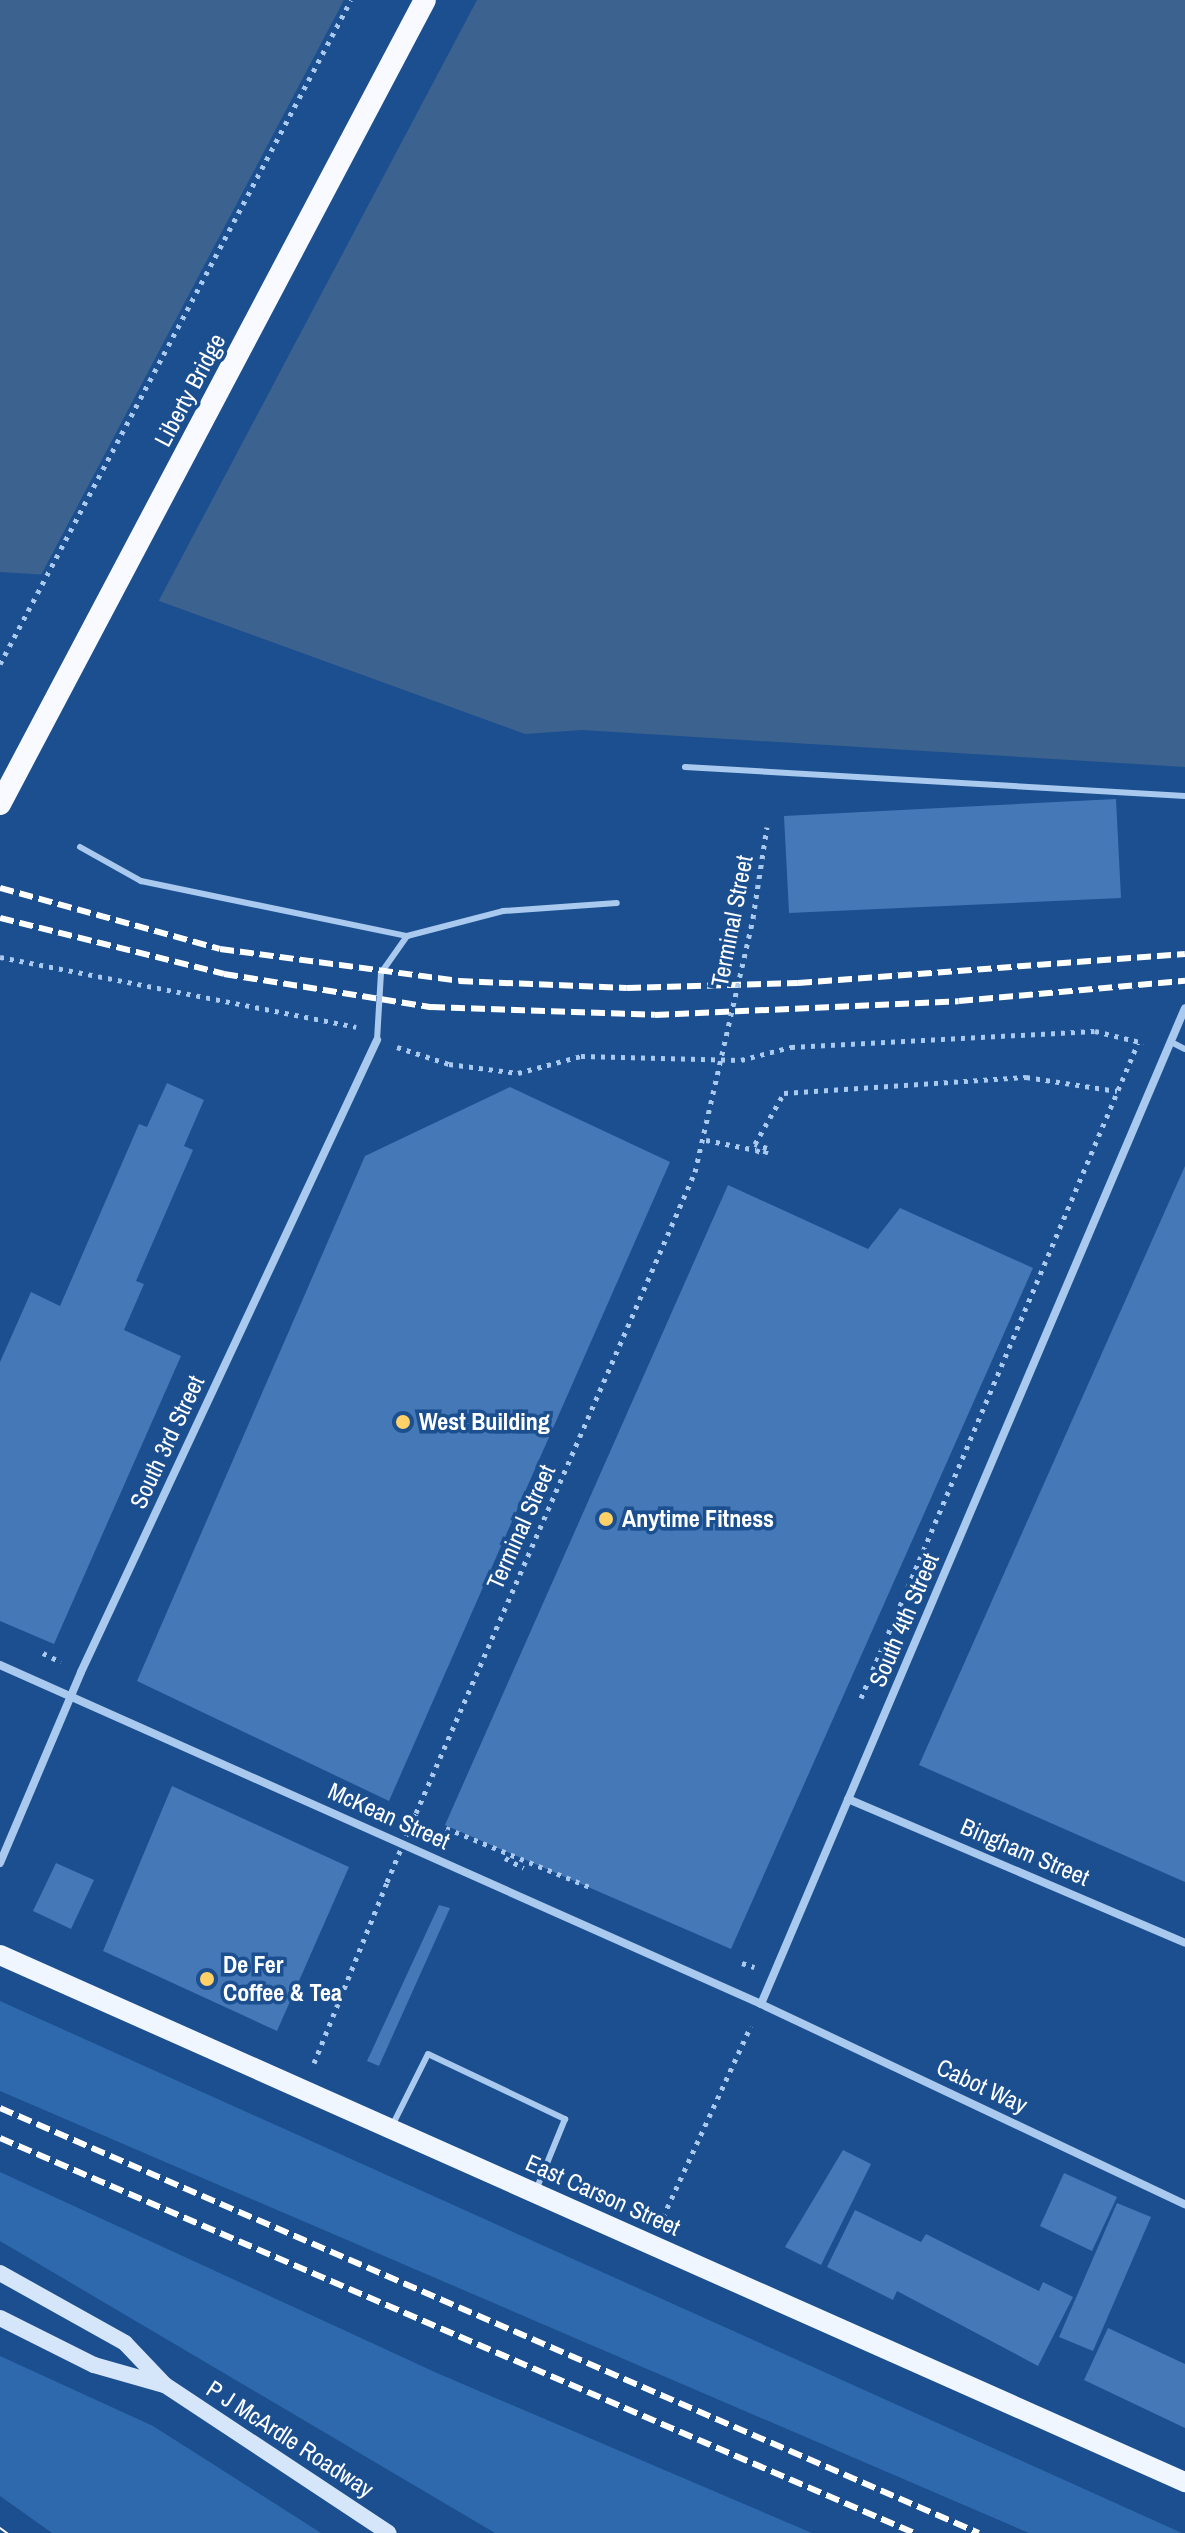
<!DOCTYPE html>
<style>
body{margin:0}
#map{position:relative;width:1185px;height:2533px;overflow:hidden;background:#1b4f8f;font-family:"Archivo Narrow",sans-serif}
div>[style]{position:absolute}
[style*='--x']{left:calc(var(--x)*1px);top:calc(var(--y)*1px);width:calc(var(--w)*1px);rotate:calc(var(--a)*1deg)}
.green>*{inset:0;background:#2e69ad}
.water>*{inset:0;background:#3c6290}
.pier>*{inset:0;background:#1b4f8f}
.building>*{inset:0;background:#4478b7}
.path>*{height:5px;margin-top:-2.5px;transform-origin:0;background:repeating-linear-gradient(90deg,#a9c9ee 0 4px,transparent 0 10px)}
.service>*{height:6px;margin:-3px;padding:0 3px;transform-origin:3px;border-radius:3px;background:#a9c9ee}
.minor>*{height:8px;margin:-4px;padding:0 4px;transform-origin:4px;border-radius:4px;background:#a9c9ee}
.secondary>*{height:16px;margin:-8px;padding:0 8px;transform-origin:8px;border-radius:8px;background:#d6e6fa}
.primary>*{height:20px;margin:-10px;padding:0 10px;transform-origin:10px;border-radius:10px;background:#f0f6ff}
.trunk>*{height:22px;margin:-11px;padding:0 11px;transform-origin:11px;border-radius:11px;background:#f8faff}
.tram>*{height:2px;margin:-1px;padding:0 1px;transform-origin:1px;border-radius:1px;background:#fff}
.rail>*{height:6px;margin-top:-3px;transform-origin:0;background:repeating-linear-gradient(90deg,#fff 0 14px,transparent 0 20px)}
.path-bridge>*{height:5px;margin-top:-2.5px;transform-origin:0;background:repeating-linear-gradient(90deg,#a9c9ee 0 4px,transparent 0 10px)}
.dots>*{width:22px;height:22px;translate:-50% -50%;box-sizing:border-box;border:4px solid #1b4f8f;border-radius:50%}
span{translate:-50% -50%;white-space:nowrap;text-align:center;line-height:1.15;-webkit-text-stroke:7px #1b4f8f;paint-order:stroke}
.street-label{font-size:24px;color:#fff}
.poi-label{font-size:24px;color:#fff;font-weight:700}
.left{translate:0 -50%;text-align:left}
</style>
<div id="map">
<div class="green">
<i style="clip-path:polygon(0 2001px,1182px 2533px,1029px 2533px,0 2091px)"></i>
<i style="clip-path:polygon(0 2172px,437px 2373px,812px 2533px,495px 2533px,0 2241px)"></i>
<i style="clip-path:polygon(0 2356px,153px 2426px,321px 2533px,52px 2533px,0 2496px)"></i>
</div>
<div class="water">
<i style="clip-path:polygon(0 0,1185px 0,1185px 767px,582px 730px,525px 734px,96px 578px,0 572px)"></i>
</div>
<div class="pier">
<i style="clip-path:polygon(344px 0,477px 0,157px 604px,95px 582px,39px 579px)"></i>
</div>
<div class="building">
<i style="clip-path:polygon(1116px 799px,1121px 898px,789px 913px,784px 816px)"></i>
<i style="clip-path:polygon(167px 1083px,204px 1100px,184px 1146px,193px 1150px,136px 1281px,144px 1284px,124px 1330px,181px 1356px,54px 1644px,0 1621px,0 1362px,31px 1292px,60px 1306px,139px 1124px,147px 1127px)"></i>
<i style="clip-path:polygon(510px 1087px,670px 1162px,389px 1801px,137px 1681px,365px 1156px)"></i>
<i style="clip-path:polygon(1185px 1166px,1185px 1882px,919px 1765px)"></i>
<i style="clip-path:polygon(728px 1185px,868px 1249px,900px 1208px,1033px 1268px,731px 1949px,445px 1825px)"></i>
<i style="clip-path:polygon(172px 1786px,349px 1867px,277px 2031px,103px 1951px)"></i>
<i style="clip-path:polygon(56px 1863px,94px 1880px,71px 1929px,33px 1911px)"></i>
<i style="clip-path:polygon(439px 1905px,450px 1908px,379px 2066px,367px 2061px)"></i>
<i style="clip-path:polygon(843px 2150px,871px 2164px,821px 2265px,785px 2247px)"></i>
<i style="clip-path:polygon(1064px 2173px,1117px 2197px,1092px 2251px,1040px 2226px)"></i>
<i style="clip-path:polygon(1117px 2203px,1151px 2217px,1093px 2351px,1059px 2337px)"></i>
<i style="clip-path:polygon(855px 2210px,921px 2242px,926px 2234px,1039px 2291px,1043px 2282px,1073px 2297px,1038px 2366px,897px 2291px,893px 2300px,827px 2267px)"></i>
<i style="clip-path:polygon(1108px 2328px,1185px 2364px,1185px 2428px,1084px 2380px)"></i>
</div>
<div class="path">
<i style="--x:0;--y:664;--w:751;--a:-62.14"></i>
<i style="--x:753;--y:918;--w:92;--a:-81.3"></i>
<i style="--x:0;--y:957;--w:363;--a:11.1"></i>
<i style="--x:397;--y:1047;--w:55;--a:18.1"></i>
<i style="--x:449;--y:1064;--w:70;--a:7.4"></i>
<i style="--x:518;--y:1073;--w:65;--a:-15.1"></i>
<i style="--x:581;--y:1056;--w:160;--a:1.4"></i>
<i style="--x:741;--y:1060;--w:52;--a:-14.6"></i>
<i style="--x:791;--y:1047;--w:304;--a:-3"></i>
<i style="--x:1095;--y:1031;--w:50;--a:13.8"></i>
<i style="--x:756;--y:1150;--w:10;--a:24"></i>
<i style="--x:765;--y:1154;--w:6;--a:-72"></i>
<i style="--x:767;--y:1148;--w:13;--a:-162"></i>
<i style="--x:755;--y:1144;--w:59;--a:-60.4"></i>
<i style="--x:784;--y:1093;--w:243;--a:-3.8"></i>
<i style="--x:1026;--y:1077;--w:92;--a:8.7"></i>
<i style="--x:43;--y:1653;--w:20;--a:27"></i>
<i style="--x:861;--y:1698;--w:711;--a:-67.08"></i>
<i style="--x:416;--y:1813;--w:699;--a:-66.48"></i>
<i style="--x:445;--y:1836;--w:8;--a:-83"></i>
<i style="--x:446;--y:1828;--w:156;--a:22.3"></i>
<i style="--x:505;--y:1858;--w:21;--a:28"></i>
<i style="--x:742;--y:1963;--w:13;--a:18"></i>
<i style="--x:314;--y:2063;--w:195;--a:-68"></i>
<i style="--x:663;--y:2217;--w:210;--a:-65.3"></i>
</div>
<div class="service">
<i style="--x:685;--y:767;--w:501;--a:3.32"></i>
<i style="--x:80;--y:847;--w:70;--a:29.1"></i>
<i style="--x:141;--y:881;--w:272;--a:11.7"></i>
<i style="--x:407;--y:936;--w:99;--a:-14.6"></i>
<i style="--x:503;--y:911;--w:114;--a:-4"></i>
<i style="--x:377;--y:1040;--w:67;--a:-86.6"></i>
<i style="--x:381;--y:973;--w:45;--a:-54.9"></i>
<i style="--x:1175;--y:1044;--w:11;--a:27"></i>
<i style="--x:392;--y:2126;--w:80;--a:-63.4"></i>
<i style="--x:428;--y:2054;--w:152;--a:25.4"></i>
<i style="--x:565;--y:2119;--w:77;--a:112.2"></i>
</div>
<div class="minor">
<i style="--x:0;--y:1665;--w:833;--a:24.01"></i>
<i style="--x:761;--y:2004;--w:469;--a:25.3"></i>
<i style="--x:848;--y:1799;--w:366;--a:23.1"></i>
<i style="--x:0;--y:1863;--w:207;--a:-67"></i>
<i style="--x:81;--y:1672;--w:698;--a:-64.9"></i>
<i style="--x:761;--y:2004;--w:1082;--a:-66.94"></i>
</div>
<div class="secondary">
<i style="--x:0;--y:2273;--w:143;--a:29.2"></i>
<i style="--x:125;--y:2343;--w:58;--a:46.4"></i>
<i style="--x:165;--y:2385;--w:268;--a:33.5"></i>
<i style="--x:0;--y:2318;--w:105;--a:26.6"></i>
<i style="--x:94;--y:2365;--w:73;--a:15.9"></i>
</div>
<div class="primary">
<i style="--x:0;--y:1955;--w:1297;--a:23.98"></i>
</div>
<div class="trunk">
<i style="--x:0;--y:804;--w:909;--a:-62.14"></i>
</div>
<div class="tram">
<i style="--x:0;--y:2528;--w:9;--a:36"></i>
</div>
<div class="rail">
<i style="--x:0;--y:888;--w:228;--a:15.5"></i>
<i style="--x:220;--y:949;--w:241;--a:7.6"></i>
<i style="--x:459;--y:981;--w:168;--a:2.4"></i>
<i style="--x:627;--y:988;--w:171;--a:-1.7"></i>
<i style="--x:798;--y:983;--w:388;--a:-4.3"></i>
<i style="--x:0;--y:918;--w:231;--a:14"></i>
<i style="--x:224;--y:974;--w:210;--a:9.1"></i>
<i style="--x:431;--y:1007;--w:224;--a:2"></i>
<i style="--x:655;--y:1015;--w:304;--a:-2.6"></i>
<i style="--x:959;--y:1001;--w:227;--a:-5.1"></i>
<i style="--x:0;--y:2108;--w:1067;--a:23.47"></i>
<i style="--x:0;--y:2138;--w:996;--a:23.37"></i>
</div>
<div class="path-bridge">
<i style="--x:706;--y:1140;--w:51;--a:11.3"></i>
<i style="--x:695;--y:1172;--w:261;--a:-77.1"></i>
<i style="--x:387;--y:1882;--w:75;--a:-67.2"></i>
</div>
<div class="dots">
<i style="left:403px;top:1422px;background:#ffd166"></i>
<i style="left:606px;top:1519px;background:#ffd166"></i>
<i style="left:207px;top:1979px;background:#ffd166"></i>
</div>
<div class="street-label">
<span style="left:190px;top:390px;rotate:-62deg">Liberty Bridge</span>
<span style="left:732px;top:921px;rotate:-79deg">Terminal Street</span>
<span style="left:167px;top:1442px;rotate:-65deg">South 3rd Street</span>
<span style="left:521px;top:1527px;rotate:-66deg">Terminal Street</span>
<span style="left:904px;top:1620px;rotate:-67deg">South 4th Street</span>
<span style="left:389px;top:1816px;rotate:24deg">McKean Street</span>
<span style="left:1025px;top:1852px;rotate:23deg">Bingham Street</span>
<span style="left:982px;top:2086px;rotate:25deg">Cabot Way</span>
<span style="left:603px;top:2195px;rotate:24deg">East Carson Street</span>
<span style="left:290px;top:2439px;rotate:33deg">P J McArdle Roadway</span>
</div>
<div class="poi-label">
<span class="left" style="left:419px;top:1422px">West Building</span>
<span class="left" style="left:622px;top:1519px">Anytime Fitness</span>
<span class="left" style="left:223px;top:1979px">De Fer<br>Coffee &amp; Tea</span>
</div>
</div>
